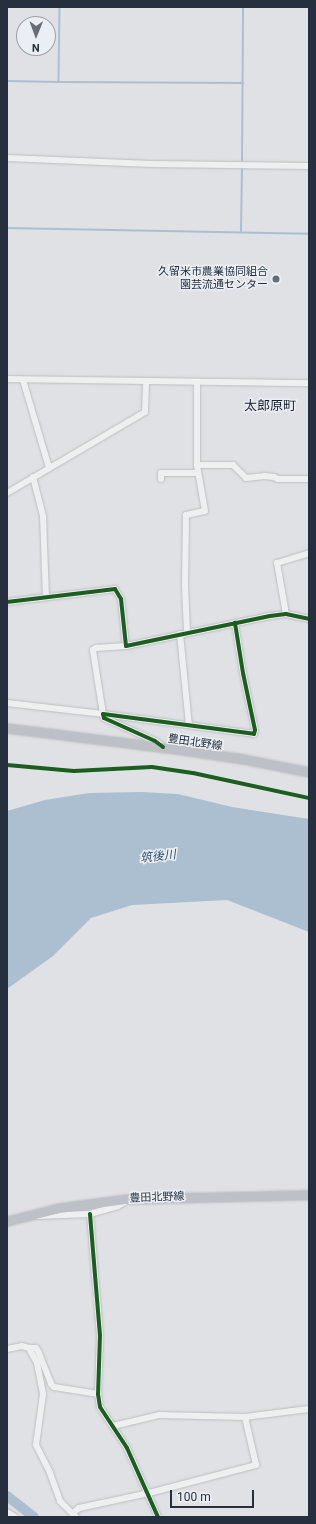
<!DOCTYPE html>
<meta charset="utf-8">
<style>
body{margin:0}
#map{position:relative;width:316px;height:1524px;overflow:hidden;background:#dfe1e4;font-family:Roboto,"Noto Sans JP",sans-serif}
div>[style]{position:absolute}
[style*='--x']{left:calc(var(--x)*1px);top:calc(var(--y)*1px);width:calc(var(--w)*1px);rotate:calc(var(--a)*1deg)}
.water>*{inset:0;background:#abbfd1}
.stream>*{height:1.5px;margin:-0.75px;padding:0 0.75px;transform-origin:0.75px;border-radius:0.75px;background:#abbfd1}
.river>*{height:10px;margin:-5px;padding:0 5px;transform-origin:5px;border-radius:5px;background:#abbfd1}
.roads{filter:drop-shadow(0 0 1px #bdbfc2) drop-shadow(0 0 1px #bdbfc2)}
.street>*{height:6px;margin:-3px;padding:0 3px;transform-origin:3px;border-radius:3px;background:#edeff1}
.secondary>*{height:9px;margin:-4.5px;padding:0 4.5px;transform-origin:4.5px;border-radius:4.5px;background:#bdc0c4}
.cycleway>*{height:4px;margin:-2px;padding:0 2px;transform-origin:2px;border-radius:2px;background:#1b5e20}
.dots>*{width:11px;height:11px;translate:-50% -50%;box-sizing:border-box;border:2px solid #ebeff4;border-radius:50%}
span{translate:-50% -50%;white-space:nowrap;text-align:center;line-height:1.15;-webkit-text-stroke:3px #ebeff4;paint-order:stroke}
.poi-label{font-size:11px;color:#252f3d}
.right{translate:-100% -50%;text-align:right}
.street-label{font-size:11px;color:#252f3d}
.water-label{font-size:12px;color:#2e4f72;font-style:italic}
.quarter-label{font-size:13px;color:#18202e}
.frame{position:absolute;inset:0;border:8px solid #252f3d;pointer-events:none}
.north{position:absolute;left:16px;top:16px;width:40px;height:40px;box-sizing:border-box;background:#ebeff4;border:1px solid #9ca2ab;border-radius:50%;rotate:181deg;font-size:11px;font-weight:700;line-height:16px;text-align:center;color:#252f3d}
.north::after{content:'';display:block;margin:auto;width:14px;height:18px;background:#666d77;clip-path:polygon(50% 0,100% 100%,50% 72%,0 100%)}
.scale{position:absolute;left:170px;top:1490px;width:84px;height:18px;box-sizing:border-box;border:2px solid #252f3d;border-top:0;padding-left:5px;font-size:12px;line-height:14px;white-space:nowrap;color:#252f3d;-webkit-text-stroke:3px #ebeff4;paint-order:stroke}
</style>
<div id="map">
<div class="water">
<i style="clip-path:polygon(142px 792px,178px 794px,232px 807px,309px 819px,309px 932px,227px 900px,132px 905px,91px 918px,53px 956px,7px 989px,7px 811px,45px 800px,89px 793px)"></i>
</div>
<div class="stream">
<i style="--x:60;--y:7;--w:75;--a:90.8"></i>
<i style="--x:59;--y:82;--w:184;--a:0.3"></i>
<i style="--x:7;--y:81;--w:52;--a:1.1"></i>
<i style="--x:242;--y:163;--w:156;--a:-89.6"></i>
<i style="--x:7;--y:228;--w:302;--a:1.1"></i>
<i style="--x:241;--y:232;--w:65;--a:-89.1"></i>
</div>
<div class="river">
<i style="--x:7;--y:1496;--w:34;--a:38"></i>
</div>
<div class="roads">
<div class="street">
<i style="--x:7;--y:158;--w:144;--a:2.4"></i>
<i style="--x:151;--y:164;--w:158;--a:0.7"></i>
<i style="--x:7;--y:379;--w:302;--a:0.8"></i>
<i style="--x:23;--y:380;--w:92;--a:73.5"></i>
<i style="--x:197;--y:465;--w:36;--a:0"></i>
<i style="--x:233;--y:465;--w:18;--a:45"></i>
<i style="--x:246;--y:478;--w:18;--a:-6"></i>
<i style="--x:264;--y:476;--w:10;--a:6"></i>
<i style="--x:274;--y:477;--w:4;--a:27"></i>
<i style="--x:278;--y:479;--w:31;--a:0"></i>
<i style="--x:33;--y:477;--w:40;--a:75.6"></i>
<i style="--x:43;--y:516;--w:81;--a:87.9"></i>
<i style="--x:161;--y:479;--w:6;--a:-90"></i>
<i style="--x:161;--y:473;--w:37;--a:0"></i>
<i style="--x:7;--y:493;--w:160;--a:-30.4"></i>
<i style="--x:145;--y:412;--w:30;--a:-88"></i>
<i style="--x:7;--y:602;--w:109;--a:-6.9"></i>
<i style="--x:115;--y:589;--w:12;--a:59"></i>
<i style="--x:121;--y:599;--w:47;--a:83.9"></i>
<i style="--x:126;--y:646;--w:147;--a:-11.8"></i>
<i style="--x:270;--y:616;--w:16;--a:-7"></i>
<i style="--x:286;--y:614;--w:24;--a:12"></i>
<i style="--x:286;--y:614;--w:52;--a:-100"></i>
<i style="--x:277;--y:563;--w:34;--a:-17"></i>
<i style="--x:187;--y:632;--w:46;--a:-92.5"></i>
<i style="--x:185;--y:586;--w:71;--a:-89.2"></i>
<i style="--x:186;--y:515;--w:19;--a:-12"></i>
<i style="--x:205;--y:511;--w:47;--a:-99.9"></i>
<i style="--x:197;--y:465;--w:83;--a:-90"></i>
<i style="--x:180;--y:634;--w:91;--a:84.4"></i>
<i style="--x:7;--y:703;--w:97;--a:6.5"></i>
<i style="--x:103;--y:714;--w:65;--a:-98.9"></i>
<i style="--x:93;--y:650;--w:4;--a:-34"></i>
<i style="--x:96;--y:648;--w:30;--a:-4"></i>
<i style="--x:162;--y:746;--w:9;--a:-144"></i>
<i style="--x:155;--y:741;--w:56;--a:-155.7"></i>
<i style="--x:104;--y:718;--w:4;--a:-104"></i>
<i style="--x:103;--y:714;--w:152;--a:7.5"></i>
<i style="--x:254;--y:734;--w:4;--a:-76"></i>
<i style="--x:255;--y:730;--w:58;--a:-101.9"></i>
<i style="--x:243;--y:673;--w:51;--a:-99.1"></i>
<i style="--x:90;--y:1214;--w:121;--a:85.3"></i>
<i style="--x:100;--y:1335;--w:59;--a:91.9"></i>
<i style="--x:98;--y:1394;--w:13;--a:81"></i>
<i style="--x:100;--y:1407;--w:49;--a:56.6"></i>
<i style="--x:127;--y:1448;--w:76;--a:65.8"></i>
<i style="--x:37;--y:1216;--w:53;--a:-2.2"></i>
<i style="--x:90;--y:1214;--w:29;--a:-16"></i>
<i style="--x:118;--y:1206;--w:13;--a:-29"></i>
<i style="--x:29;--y:1348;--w:7;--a:0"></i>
<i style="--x:36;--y:1348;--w:4;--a:56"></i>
<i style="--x:38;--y:1351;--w:35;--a:68"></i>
<i style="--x:51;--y:1384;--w:4;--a:45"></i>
<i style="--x:54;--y:1387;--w:45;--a:9"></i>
<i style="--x:7;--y:1349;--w:15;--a:-11"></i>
<i style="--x:22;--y:1346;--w:7;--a:16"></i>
<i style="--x:29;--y:1348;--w:17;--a:62"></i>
<i style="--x:37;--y:1363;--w:32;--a:79"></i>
<i style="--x:43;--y:1394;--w:51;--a:97.8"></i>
<i style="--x:36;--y:1445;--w:31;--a:63"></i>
<i style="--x:50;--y:1473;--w:30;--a:70"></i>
<i style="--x:60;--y:1501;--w:23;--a:45"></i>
<i style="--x:113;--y:1426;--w:47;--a:-13.4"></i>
<i style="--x:159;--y:1415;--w:86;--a:1.3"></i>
<i style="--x:7;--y:1512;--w:9;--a:32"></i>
<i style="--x:73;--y:1513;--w:8;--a:-40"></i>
<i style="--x:79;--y:1508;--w:72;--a:-12.1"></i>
<i style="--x:149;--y:1493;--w:111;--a:-14.7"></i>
<i style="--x:256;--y:1465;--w:49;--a:-102.9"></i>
<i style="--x:245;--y:1417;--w:64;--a:-7.1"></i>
</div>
<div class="secondary">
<i style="--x:7;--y:728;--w:170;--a:7.1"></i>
<i style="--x:176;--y:749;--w:68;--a:8.5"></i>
<i style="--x:243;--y:759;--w:67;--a:11.1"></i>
<i style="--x:7;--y:1221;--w:54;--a:-14"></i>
<i style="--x:59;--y:1208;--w:68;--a:-7.7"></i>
<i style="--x:126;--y:1199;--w:183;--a:-1.3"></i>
</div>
</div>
<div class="cycleway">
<i style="--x:7;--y:602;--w:109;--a:-6.9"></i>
<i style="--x:115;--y:589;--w:12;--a:59"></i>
<i style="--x:121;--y:599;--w:47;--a:83.9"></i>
<i style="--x:126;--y:646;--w:147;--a:-11.8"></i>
<i style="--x:270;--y:616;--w:16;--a:-7"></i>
<i style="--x:286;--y:614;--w:24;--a:12"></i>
<i style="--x:163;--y:747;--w:10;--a:-143"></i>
<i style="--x:155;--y:741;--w:56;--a:-155.7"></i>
<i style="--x:104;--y:718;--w:4;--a:-104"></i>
<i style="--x:103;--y:714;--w:152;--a:7.5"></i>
<i style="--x:254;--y:734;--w:4;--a:-76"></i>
<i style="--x:255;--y:730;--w:58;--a:-101.9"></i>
<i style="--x:243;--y:673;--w:51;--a:-99.1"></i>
<i style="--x:7;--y:765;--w:67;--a:5.1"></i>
<i style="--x:74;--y:771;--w:78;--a:-2.9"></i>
<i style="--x:152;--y:767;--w:41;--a:8.3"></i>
<i style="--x:193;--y:773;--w:119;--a:12.2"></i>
<i style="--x:90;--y:1214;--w:121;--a:85.3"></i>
<i style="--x:100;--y:1335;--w:59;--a:91.9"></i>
<i style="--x:98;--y:1394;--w:13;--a:81"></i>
<i style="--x:100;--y:1407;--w:49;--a:56.6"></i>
<i style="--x:127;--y:1448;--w:76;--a:65.8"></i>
</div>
<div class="dots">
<i style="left:276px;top:279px;background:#666d77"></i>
</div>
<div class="poi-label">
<span class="right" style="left:268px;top:279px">久留米市農業協同組合<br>園芸流通センター</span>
</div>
<div class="street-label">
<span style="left:195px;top:743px;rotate:8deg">豊田北野線</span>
<span style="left:157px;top:1198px;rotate:-2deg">豊田北野線</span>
</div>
<div class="water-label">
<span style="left:158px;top:857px;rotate:-6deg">筑後川</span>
</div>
<div class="quarter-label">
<span style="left:270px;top:406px">太郎原町</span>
</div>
<div class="frame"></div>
<div class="north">N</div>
<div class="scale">100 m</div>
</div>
